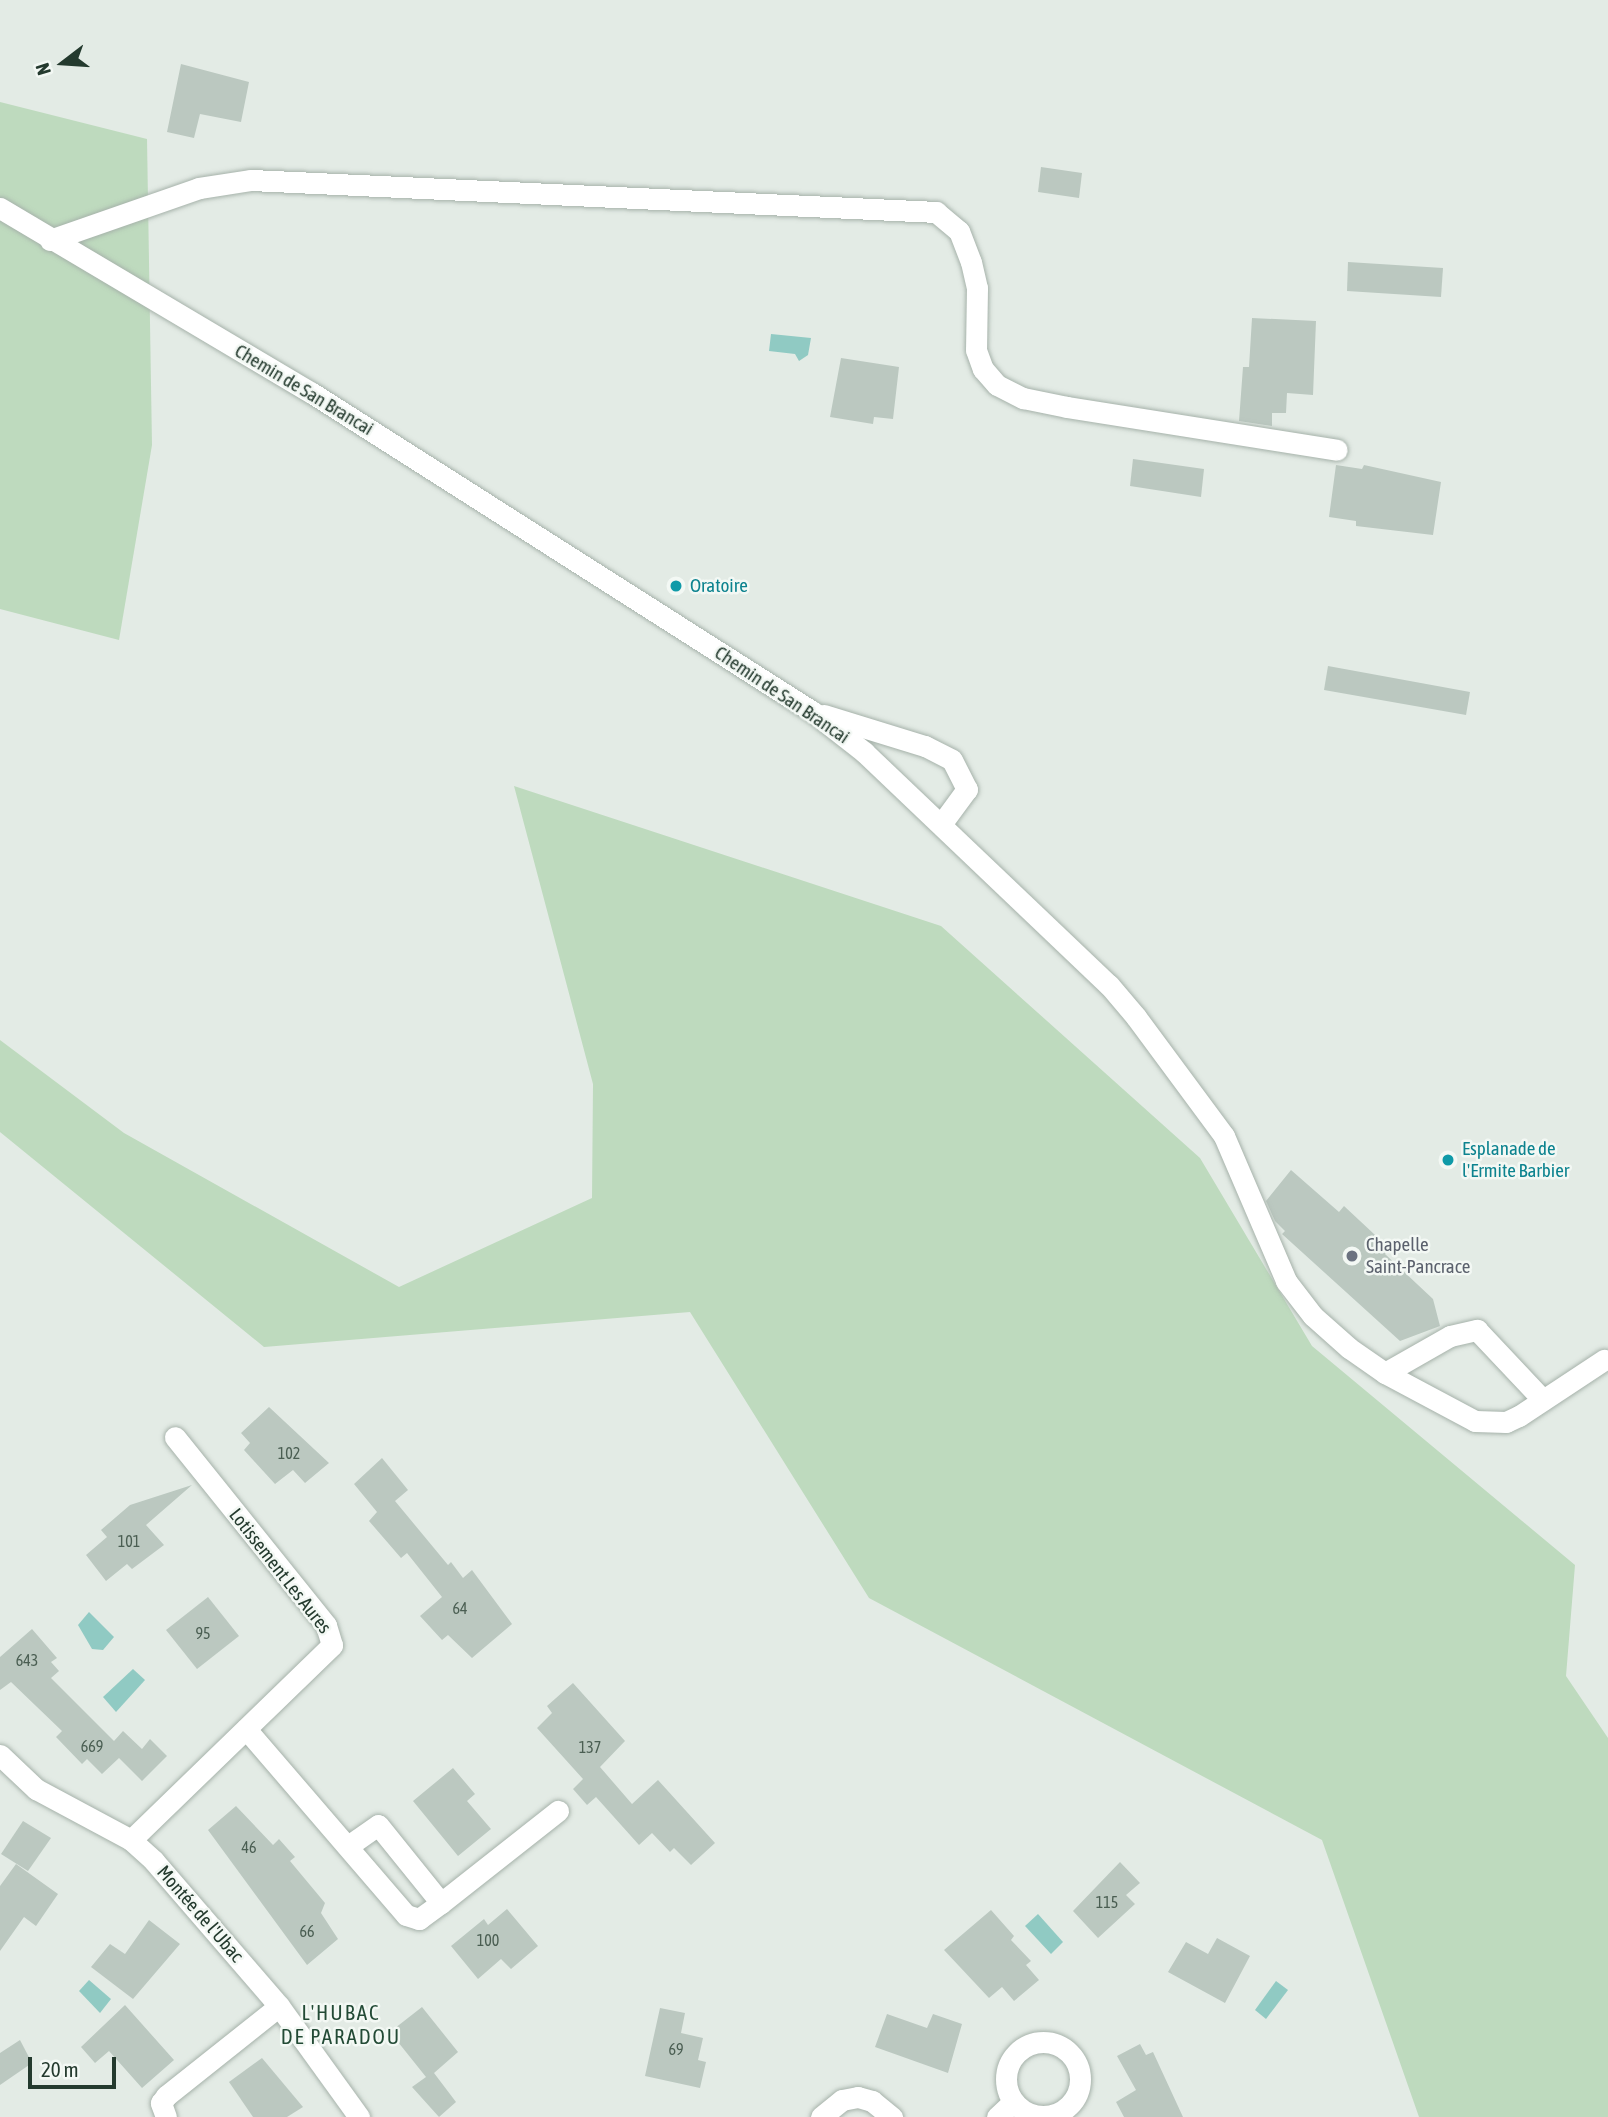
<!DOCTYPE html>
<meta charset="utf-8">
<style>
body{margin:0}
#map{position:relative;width:1608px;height:2117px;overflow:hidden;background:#e3ebe5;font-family:"Asap Condensed",sans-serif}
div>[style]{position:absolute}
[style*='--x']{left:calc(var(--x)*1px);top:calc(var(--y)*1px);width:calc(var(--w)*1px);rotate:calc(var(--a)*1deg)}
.green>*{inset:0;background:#bedabe}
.water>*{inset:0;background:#90cac3}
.building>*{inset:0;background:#bbc8c0}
.roads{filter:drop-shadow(0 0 2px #a6b2aa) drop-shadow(0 0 2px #a6b2aa)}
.street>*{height:21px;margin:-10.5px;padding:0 10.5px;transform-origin:10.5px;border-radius:10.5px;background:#fff}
.street>.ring{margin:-10.5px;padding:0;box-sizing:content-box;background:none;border:21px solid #fff;border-radius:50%}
.dots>*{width:19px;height:19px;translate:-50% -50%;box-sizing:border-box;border:4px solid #f3f8f4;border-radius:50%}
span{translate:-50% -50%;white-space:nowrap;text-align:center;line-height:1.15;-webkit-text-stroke:5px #f3f8f4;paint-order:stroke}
.number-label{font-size:16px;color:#4a5e52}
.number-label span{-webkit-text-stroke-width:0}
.street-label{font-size:19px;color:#243a2e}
.culture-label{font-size:19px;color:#0d838f}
.left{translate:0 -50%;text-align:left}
.worship-label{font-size:19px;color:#5b616d}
.neighbourhood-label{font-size:21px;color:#224a35;letter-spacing:2px}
.north{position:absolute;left:28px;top:28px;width:70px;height:70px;-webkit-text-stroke:5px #f3f8f4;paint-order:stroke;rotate:253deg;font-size:19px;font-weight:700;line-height:28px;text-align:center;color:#243a2e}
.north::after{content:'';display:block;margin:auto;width:24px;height:32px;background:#243a2e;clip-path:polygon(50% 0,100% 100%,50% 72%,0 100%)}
.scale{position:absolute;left:28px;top:2057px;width:88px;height:32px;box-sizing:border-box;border:4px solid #243a2e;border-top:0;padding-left:9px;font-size:21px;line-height:24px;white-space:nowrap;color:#243a2e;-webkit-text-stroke:5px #f3f8f4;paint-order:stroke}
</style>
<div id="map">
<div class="green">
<i style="clip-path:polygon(0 102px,147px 139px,152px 445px,119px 640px,0 609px)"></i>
<i style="clip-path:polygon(514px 786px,941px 926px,1200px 1158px,1312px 1346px,1575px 1565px,1566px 1676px,1608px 1738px,1608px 2117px,1419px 2117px,1322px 1840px,869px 1598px,690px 1312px,264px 1347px,0 1132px,0 1040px,124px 1133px,399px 1287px,592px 1198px,593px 1084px)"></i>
</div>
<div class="water">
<i style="clip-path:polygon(771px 334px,811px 338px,808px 355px,799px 361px,795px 354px,769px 351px)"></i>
<i style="clip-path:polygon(89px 1612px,114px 1637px,103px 1650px,92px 1649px,78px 1625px)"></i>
<i style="clip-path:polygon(133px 1669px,145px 1680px,116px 1712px,103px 1697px)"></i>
<i style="clip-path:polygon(1038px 1914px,1063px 1942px,1051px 1954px,1025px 1926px)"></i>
<i style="clip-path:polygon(89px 1980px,111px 1999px,100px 2013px,79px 1991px)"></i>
<i style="clip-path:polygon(1276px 1981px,1288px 1990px,1266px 2019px,1255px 2010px)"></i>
</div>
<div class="building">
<i style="clip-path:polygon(181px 64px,249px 82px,241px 122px,200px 114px,194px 138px,167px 132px)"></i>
<i style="clip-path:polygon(1041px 167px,1082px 173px,1079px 198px,1038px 192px)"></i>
<i style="clip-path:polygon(1348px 262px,1443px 268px,1441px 297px,1347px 291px)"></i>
<i style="clip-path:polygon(1252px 318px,1316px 321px,1313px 395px,1287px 393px,1286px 413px,1272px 413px,1272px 426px,1239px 421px,1243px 367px,1249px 367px)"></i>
<i style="clip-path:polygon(841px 358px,899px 367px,893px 419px,874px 417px,873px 424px,830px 417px)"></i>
<i style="clip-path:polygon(1133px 459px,1204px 469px,1201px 497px,1130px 486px)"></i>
<i style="clip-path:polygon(1336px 465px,1362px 469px,1364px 465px,1441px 482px,1433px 535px,1356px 526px,1356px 521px,1329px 517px)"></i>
<i style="clip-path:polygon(1328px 666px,1470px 692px,1466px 715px,1324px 690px)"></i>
<i style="clip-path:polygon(1291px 1170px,1339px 1212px,1344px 1206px,1389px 1248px,1385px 1254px,1433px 1299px,1440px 1326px,1400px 1341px,1282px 1234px,1285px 1231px,1275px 1221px,1266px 1201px)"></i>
<i style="clip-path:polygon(269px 1407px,329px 1463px,305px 1483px,293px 1470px,275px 1484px,244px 1450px,250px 1443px,241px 1433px)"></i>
<i style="clip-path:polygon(382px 1458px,408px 1490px,395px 1501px,448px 1565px,451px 1562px,463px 1578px,472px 1570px,512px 1624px,472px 1658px,448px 1635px,442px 1640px,420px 1616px,442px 1597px,407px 1553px,401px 1558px,369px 1521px,377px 1512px,354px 1484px)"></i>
<i style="clip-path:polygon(192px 1485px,146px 1525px,164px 1545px,132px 1569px,127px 1564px,106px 1581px,86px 1555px,107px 1537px,101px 1530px,130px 1505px)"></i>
<i style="clip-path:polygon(208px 1597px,239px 1636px,197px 1669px,166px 1630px)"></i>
<i style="clip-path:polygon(32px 1629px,57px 1658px,51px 1662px,59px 1671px,51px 1678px,114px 1741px,123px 1731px,142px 1749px,150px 1739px,167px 1756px,142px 1781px,119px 1758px,102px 1774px,87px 1759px,82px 1764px,56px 1737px,62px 1731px,11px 1682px,0 1690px,0 1657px)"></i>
<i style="clip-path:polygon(573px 1683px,625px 1741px,600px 1767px,632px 1804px,658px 1780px,715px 1843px,691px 1865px,674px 1848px,670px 1852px,652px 1833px,639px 1845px,596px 1797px,587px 1805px,573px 1789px,583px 1779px,537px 1728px,552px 1713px,547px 1706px)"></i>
<i style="clip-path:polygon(453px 1768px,475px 1794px,467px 1801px,491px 1829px,458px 1856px,413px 1801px)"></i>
<i style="clip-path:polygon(236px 1806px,273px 1845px,279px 1839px,295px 1857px,290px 1861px,325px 1903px,321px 1913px,338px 1939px,307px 1965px,208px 1830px)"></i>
<i style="clip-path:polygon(23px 1821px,51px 1838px,28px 1871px,1px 1854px)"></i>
<i style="clip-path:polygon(1120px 1862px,1140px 1883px,1126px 1895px,1135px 1904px,1098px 1938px,1073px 1911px)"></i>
<i style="clip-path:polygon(16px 1864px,58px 1894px,36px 1926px,24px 1917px,0 1951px,0 1886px)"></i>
<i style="clip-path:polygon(507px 1909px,538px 1946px,511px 1969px,501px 1959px,478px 1979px,451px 1946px,484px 1919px,488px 1925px)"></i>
<i style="clip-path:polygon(991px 1910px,1014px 1936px,1011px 1940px,1031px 1961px,1026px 1965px,1039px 1980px,1014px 2001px,1002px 1987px,989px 1998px,944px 1950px)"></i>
<i style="clip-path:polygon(149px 1920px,180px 1944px,133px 1999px,91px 1967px,110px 1944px,125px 1954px)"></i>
<i style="clip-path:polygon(1217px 1938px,1250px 1956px,1225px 2003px,1168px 1972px,1186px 1942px,1208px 1954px)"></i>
<i style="clip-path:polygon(125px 2005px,174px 2060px,142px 2088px,109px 2051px,95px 2063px,81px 2047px)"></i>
<i style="clip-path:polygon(422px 2007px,458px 2052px,434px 2073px,456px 2102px,439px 2117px,412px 2087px,426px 2077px,390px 2032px)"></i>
<i style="clip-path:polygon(660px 2008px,685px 2013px,681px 2033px,703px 2038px,698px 2060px,706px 2062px,700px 2088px,645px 2076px)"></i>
<i style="clip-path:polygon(887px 2014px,927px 2028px,933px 2014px,962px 2024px,948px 2073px,875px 2047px)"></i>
<i style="clip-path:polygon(20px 2040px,32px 2063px,0 2085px,0 2053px)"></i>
<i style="clip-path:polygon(1140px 2044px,1146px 2055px,1153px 2052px,1183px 2117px,1124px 2117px,1116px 2102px,1136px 2090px,1117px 2056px)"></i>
<i style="clip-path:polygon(262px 2058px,303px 2107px,287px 2117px,253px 2117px,229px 2082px)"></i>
</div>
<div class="roads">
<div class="street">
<i style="--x:0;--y:208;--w:363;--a:30.7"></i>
<i style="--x:312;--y:393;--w:594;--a:32.49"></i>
<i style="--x:813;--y:712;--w:65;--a:38.1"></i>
<i style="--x:864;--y:752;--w:338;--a:43.6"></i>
<i style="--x:1109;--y:985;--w:42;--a:49.8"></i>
<i style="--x:1136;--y:1017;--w:148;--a:53.5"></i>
<i style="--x:1224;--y:1136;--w:158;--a:66.8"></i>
<i style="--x:1286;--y:1281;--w:44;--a:52.4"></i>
<i style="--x:1313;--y:1316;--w:48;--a:41.6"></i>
<i style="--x:1349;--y:1348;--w:44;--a:34.8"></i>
<i style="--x:1385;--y:1373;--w:102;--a:28.1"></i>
<i style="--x:1475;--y:1421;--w:31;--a:2"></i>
<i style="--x:1506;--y:1422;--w:14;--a:-25"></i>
<i style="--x:1519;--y:1416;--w:102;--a:-33.4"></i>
<i style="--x:50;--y:240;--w:158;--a:-19.2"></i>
<i style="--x:199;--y:188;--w:53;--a:-8.7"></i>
<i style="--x:251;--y:180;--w:686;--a:2.67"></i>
<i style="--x:936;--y:212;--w:30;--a:40"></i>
<i style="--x:959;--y:231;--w:33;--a:69"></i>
<i style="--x:971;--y:262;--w:27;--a:77"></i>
<i style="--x:977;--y:288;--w:62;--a:90.9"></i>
<i style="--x:976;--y:350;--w:20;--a:70"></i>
<i style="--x:983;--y:369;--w:21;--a:49"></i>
<i style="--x:997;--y:385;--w:29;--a:27"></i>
<i style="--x:1023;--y:398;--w:45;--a:11.6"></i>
<i style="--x:1067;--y:407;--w:273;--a:9"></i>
<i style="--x:824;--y:715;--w:106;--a:17.1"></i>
<i style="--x:925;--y:746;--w:30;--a:27"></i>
<i style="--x:952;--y:760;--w:33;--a:63"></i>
<i style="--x:967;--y:789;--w:42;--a:126.3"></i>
<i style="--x:1385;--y:1373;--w:75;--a:-29.6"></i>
<i style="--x:1450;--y:1336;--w:28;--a:-13"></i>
<i style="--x:1477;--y:1330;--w:96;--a:46.7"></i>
<i style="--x:246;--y:1729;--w:245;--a:49.3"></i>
<i style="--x:406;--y:1915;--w:14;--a:17"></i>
<i style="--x:419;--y:1919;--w:27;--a:-36"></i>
<i style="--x:441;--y:1903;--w:100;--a:-128.9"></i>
<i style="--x:378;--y:1825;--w:35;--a:145"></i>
<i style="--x:0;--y:1755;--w:50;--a:43.4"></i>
<i style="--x:36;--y:1789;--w:108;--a:28.2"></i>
<i style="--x:131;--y:1840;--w:31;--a:42"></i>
<i style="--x:154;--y:1861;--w:191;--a:49.2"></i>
<i style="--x:279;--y:2006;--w:137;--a:54.2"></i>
<i style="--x:131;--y:1840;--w:280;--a:-44.1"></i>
<i style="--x:332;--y:1645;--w:21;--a:-107"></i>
<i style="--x:326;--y:1625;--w:241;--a:-128.8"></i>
<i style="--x:441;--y:1903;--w:149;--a:-38.2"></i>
<i class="ring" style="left:1006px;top:2042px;width:53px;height:53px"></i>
<i style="--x:166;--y:2117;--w:15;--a:-110"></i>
<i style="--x:161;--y:2103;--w:9;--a:-54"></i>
<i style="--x:166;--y:2096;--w:144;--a:-38.5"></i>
<i style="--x:821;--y:2117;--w:27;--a:-39"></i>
<i style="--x:842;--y:2100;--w:16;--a:-11"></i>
<i style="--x:858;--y:2097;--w:15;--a:16"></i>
<i style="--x:872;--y:2101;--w:26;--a:39"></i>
<i style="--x:997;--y:2117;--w:22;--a:-43"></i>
</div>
</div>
<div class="dots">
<i style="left:676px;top:586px;background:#0f9aa8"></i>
<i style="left:1448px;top:1160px;background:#0f9aa8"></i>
<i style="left:1352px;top:1256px;background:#6b7280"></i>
</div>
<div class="number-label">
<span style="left:289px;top:1453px">102</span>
<span style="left:129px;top:1541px">101</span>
<span style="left:460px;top:1608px">64</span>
<span style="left:203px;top:1633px">95</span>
<span style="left:27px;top:1660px">643</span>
<span style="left:92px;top:1746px">669</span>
<span style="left:590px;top:1747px">137</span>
<span style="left:249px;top:1847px">46</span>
<span style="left:1107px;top:1902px">115</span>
<span style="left:307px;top:1931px">66</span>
<span style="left:488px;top:1940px">100</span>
<span style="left:676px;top:2049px">69</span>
</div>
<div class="street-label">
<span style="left:304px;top:390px;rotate:31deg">Chemin de San Brancai</span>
<span style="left:782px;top:695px;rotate:34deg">Chemin de San Brancai</span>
<span style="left:280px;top:1571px;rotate:52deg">Lotissement Les Aures</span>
<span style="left:200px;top:1914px;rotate:49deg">Montée de l'Ubac</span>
</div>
<div class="culture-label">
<span class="left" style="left:690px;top:586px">Oratoire</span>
<span class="left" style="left:1462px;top:1160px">Esplanade de<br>l'Ermite Barbier</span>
</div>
<div class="worship-label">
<span class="left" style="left:1366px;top:1256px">Chapelle<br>Saint-Pancrace</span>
</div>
<div class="neighbourhood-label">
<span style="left:341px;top:2024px">L'HUBAC<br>DE PARADOU</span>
</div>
<div class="north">N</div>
<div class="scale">20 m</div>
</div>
